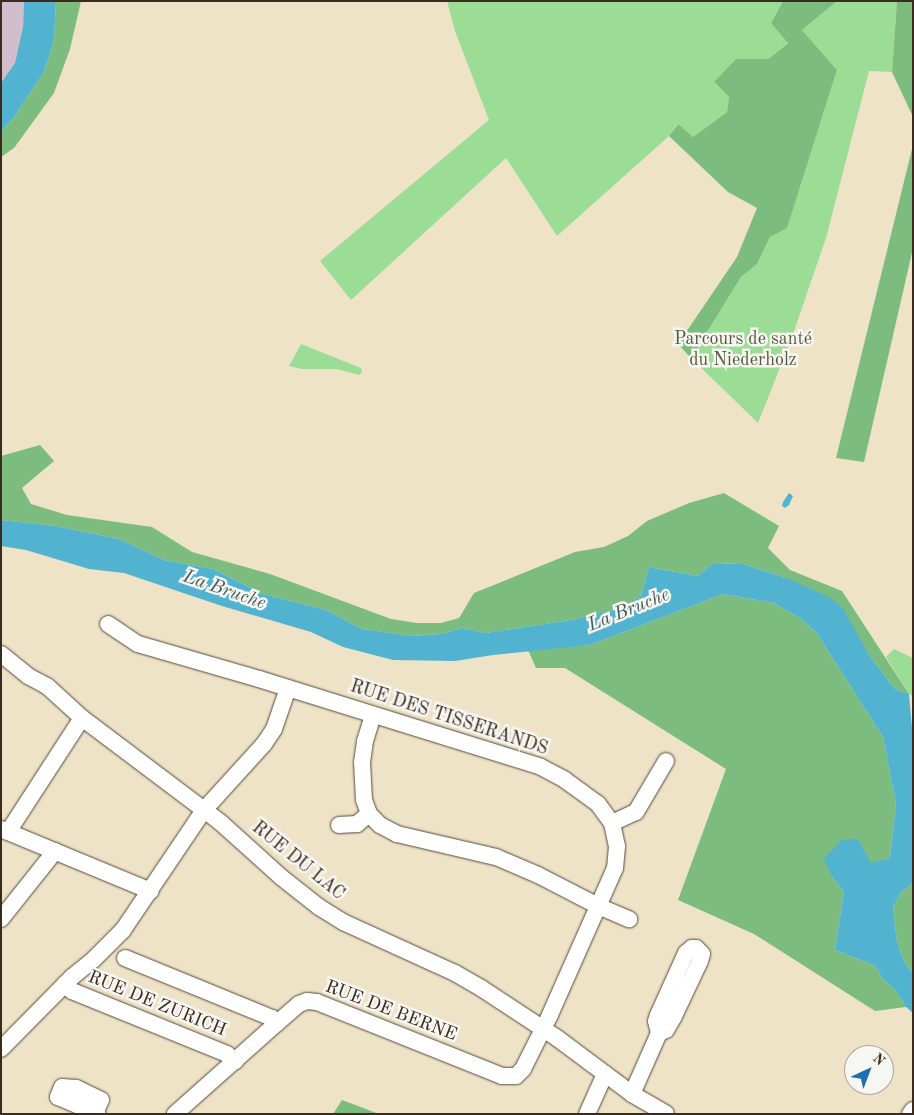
<!DOCTYPE html>
<meta charset="utf-8">
<style>
body{margin:0}
#map{position:relative;width:914px;height:1115px;overflow:hidden;background:#eee3c7;font-family:"Old Standard TT",serif}
div>[style]{position:absolute}
[style*='--x']{left:calc(var(--x)*1px);top:calc(var(--y)*1px);width:calc(var(--w)*1px);rotate:calc(var(--a)*1deg)}
.industrial>*{inset:0;background:#d1bdcb}
.green>*{inset:0;background:#9bdd94}
.forest>*{inset:0;background:#7cbc7e}
.water>*{inset:0;background:#51b3d0}
.roads{filter:drop-shadow(0 0 1px #564637) drop-shadow(0 0 1px #564637)}
.minor>*{height:16px;margin:-8px;padding:0 8px;transform-origin:8px;border-radius:8px;background:#fff}
span{translate:-50% -50%;white-space:nowrap;text-align:center;line-height:1.15;-webkit-text-stroke:5px #f6f6f2;paint-order:stroke}
.park-label{font-size:18px;color:#53573c}
.street-label{font-size:18px;color:#3b2a1e}
.water-label{font-size:19px;color:#435a5c;font-style:italic}
.frame{position:absolute;inset:0;border:2px solid #3b2a1e;pointer-events:none}
.north{position:absolute;left:844px;top:1045px;width:50px;height:50px;box-sizing:border-box;background:#f6f6f2;border:1px solid #aba49d;border-radius:50%;rotate:43deg;font-size:14px;font-weight:700;line-height:20px;text-align:center;color:#3b2a1e}
.north::after{content:'';display:block;margin:auto;width:18px;height:22px;background:#1f6fb2;clip-path:polygon(50% 0,100% 100%,50% 72%,0 100%)}
</style>
<div id="map">
<div class="industrial">
<i style="clip-path:polygon(1px 1px,24px 1px,23px 27px,15px 63px,1px 83px)"></i>
</div>
<div class="green">
<i style="clip-path:polygon(447px 1px,783px 1px,771px 23px,788px 42px,768px 59px,736px 59px,714px 83px,729px 97px,727px 112px,693px 137px,677px 124px,669px 136px,557px 236px,506px 158px,351px 300px,320px 261px,489px 120px,455px 31px)"></i>
<i style="clip-path:polygon(837px 1px,897px 1px,892px 72px,869px 71px,826px 238px,792px 337px,758px 423px,691px 358px,741px 277px,757px 264px,770px 237px,787px 227px,837px 70px,802px 30px)"></i>
<i style="clip-path:polygon(301px 344px,361px 368px,362px 372px,359px 375px,336px 369px,302px 369px,289px 366px)"></i>
<i style="clip-path:polygon(894px 649px,913px 658px,913px 696px,909px 694px,886px 657px)"></i>
</div>
<div class="forest">
<i style="clip-path:polygon(56px 1px,81px 1px,70px 49px,54px 93px,14px 148px,1px 157px,1px 131px,11px 121px,44px 72px,54px 40px)"></i>
<i style="clip-path:polygon(783px 1px,837px 1px,802px 30px,837px 70px,787px 228px,770px 237px,757px 264px,741px 277px,691px 358px,678px 344px,737px 257px,757px 208px,728px 192px,669px 136px,678px 124px,693px 137px,727px 112px,729px 97px,714px 82px,736px 59px,768px 59px,788px 43px,771px 23px)"></i>
<i style="clip-path:polygon(897px 1px,913px 1px,913px 117px,892px 72px)"></i>
<i style="clip-path:polygon(913px 145px,913px 248px,864px 462px,836px 458px)"></i>
<i style="clip-path:polygon(40px 445px,54px 461px,22px 488px,31px 504px,67px 515px,152px 527px,192px 552px,270px 574px,391px 619px,417px 623px,441px 623px,459px 618px,474px 593px,575px 552px,604px 547px,628px 536px,647px 521px,689px 503px,724px 493px,779px 526px,768px 548px,790px 570px,842px 591px,909px 694px,895px 689px,869px 655px,787px 578px,743px 564px,713px 563px,698px 576px,649px 567px,641px 596px,622px 608px,571px 620px,486px 633px,463px 628px,440px 634px,412px 636px,362px 629px,326px 610px,263px 594px,213px 569px,164px 560px,119px 539px,56px 526px,1px 520px,1px 456px)"></i>
<i style="clip-path:polygon(723px 594px,774px 603px,801px 619px,816px 632px,883px 737px,896px 803px,890px 858px,832px 877px,844px 891px,835px 950px,876px 966px,882px 978px,897px 992px,906px 1007px,875px 1011px,754px 934px,678px 900px,726px 769px,565px 668px,536px 668px,528px 650px,590px 645px)"></i>
<i style="clip-path:polygon(913px 883px,913px 973px,904px 962px,897px 942px,893px 908px,901px 892px)"></i>
<i style="clip-path:polygon(342px 1100px,379px 1114px,333px 1114px)"></i>
</div>
<div class="water">
<i style="clip-path:polygon(24px 1px,56px 1px,54px 40px,44px 72px,11px 121px,1px 131px,1px 83px,15px 63px,23px 27px)"></i>
<i style="clip-path:polygon(789px 493px,793px 496px,789px 505px,785px 508px,782px 506px,783px 502px)"></i>
<i style="clip-path:polygon(1px 520px,56px 526px,119px 539px,164px 560px,213px 569px,263px 594px,326px 610px,362px 629px,412px 636px,440px 634px,463px 628px,486px 633px,571px 620px,622px 608px,641px 596px,649px 567px,698px 576px,713px 563px,743px 564px,787px 578px,829px 597px,843px 608px,869px 655px,895px 689px,909px 694px,913px 740px,913px 883px,901px 892px,893px 908px,897px 942px,904px 962px,913px 973px,913px 1013px,906px 1007px,897px 992px,882px 978px,876px 966px,835px 950px,844px 891px,832px 877px,824px 859px,841px 840px,858px 839px,871px 863px,890px 858px,896px 803px,883px 737px,816px 632px,801px 619px,774px 603px,723px 594px,590px 645px,493px 655px,455px 661px,393px 660px,343px 647px,311px 632px,222px 606px,124px 573px,89px 569px,26px 550px,1px 546px)"></i>
</div>
<div class="roads">
<div class="minor">
<i style="--x:108;--y:624;--w:36;--a:34"></i>
<i style="--x:138;--y:644;--w:126;--a:16.1"></i>
<i style="--x:259;--y:679;--w:295;--a:17.3"></i>
<i style="--x:541;--y:767;--w:27;--a:28"></i>
<i style="--x:565;--y:780;--w:41;--a:36"></i>
<i style="--x:598;--y:804;--w:24;--a:54"></i>
<i style="--x:612;--y:823;--w:24;--a:78"></i>
<i style="--x:617;--y:846;--w:22;--a:95"></i>
<i style="--x:615;--y:868;--w:161;--a:113.9"></i>
<i style="--x:550;--y:1015;--w:60;--a:116.6"></i>
<i style="--x:523;--y:1069;--w:10;--a:135"></i>
<i style="--x:516;--y:1076;--w:14;--a:180"></i>
<i style="--x:502;--y:1076;--w:199;--a:-158.2"></i>
<i style="--x:317;--y:1002;--w:10;--a:-174"></i>
<i style="--x:307;--y:1001;--w:9;--a:159"></i>
<i style="--x:299;--y:1004;--w:29;--a:139"></i>
<i style="--x:277;--y:1023;--w:137;--a:138.3"></i>
<i style="--x:1;--y:654;--w:35;--a:39"></i>
<i style="--x:28;--y:676;--w:21;--a:28"></i>
<i style="--x:47;--y:686;--w:47;--a:42.4"></i>
<i style="--x:82;--y:718;--w:173;--a:37"></i>
<i style="--x:220;--y:822;--w:82;--a:42"></i>
<i style="--x:281;--y:877;--w:48;--a:38.3"></i>
<i style="--x:319;--y:907;--w:28;--a:32"></i>
<i style="--x:343;--y:922;--w:123;--a:24.5"></i>
<i style="--x:455;--y:973;--w:30;--a:30"></i>
<i style="--x:481;--y:988;--w:91;--a:33.3"></i>
<i style="--x:557;--y:1038;--w:94;--a:36.7"></i>
<i style="--x:632;--y:1094;--w:39;--a:30"></i>
<i style="--x:373;--y:715;--w:27;--a:107"></i>
<i style="--x:365;--y:741;--w:21;--a:98"></i>
<i style="--x:362;--y:762;--w:38;--a:87"></i>
<i style="--x:364;--y:800;--w:15;--a:70"></i>
<i style="--x:369;--y:814;--w:16;--a:45"></i>
<i style="--x:380;--y:825;--w:19;--a:28"></i>
<i style="--x:397;--y:834;--w:102;--a:13.1"></i>
<i style="--x:496;--y:857;--w:46;--a:23.2"></i>
<i style="--x:538;--y:875;--w:68;--a:27.3"></i>
<i style="--x:598;--y:906;--w:34;--a:23"></i>
<i style="--x:612;--y:823;--w:26;--a:-25"></i>
<i style="--x:636;--y:812;--w:59;--a:-59.5"></i>
<i style="--x:339;--y:825;--w:18;--a:-3"></i>
<i style="--x:357;--y:824;--w:16;--a:-40"></i>
<i style="--x:1;--y:829;--w:162;--a:22.5"></i>
<i style="--x:8;--y:832;--w:136;--a:-57"></i>
<i style="--x:1;--y:919;--w:87;--a:-51.5"></i>
<i style="--x:125;--y:958;--w:159;--a:22.2"></i>
<i style="--x:272;--y:1018;--w:7;--a:45"></i>
<i style="--x:65;--y:984;--w:10;--a:45"></i>
<i style="--x:72;--y:991;--w:167;--a:22.1"></i>
<i style="--x:227;--y:1054;--w:11;--a:41"></i>
<i style="--x:1;--y:1049;--w:101;--a:-45.4"></i>
<i style="--x:72;--y:977;--w:28;--a:-39"></i>
<i style="--x:94;--y:959;--w:41;--a:-45"></i>
<i style="--x:123;--y:930;--w:145;--a:-56"></i>
<i style="--x:204;--y:810;--w:89;--a:-47.7"></i>
<i style="--x:264;--y:744;--w:18;--a:-56"></i>
<i style="--x:274;--y:729;--w:43;--a:-71.1"></i>
<i style="--x:632;--y:1094;--w:67;--a:-66.1"></i>
<i style="--x:659;--y:1033;--w:12;--a:-104"></i>
<i style="--x:656;--y:1021;--w:6;--a:-72"></i>
<i style="--x:658;--y:1015;--w:68;--a:-65.7"></i>
<i style="--x:686;--y:953;--w:8;--a:-40"></i>
<i style="--x:692;--y:948;--w:4;--a:0"></i>
<i style="--x:696;--y:948;--w:8;--a:45"></i>
<i style="--x:702;--y:954;--w:7;--a:106"></i>
<i style="--x:700;--y:961;--w:63;--a:115.3"></i>
<i style="--x:673;--y:1018;--w:14;--a:120"></i>
<i style="--x:666;--y:1030;--w:8;--a:157"></i>
<i style="--x:96;--y:1111;--w:12;--a:-66"></i>
<i style="--x:101;--y:1100;--w:28;--a:-154"></i>
<i style="--x:76;--y:1088;--w:14;--a:-176"></i>
<i style="--x:62;--y:1087;--w:11;--a:112"></i>
<i style="--x:58;--y:1097;--w:43;--a:23"></i>
<i style="--x:587;--y:1114;--w:44;--a:-65.8"></i>
<i style="--x:910;--y:1114;--w:5;--a:-53"></i>
</div>
</div>
<div class="park-label">
<span style="left:743px;top:350px">Parcours de santé<br>du Niederholz</span>
</div>
<div class="street-label">
<span style="left:449px;top:718px;rotate:18deg">RUE DES TISSERANDS</span>
<span style="left:298px;top:861px;rotate:39deg">RUE DU LAC</span>
<span style="left:157px;top:1004px;rotate:22deg">RUE DE ZURICH</span>
<span style="left:391px;top:1011px;rotate:21deg">RUE DE BERNE</span>
</div>
<div class="water-label">
<span style="left:224px;top:591px;rotate:19deg">La Bruche</span>
<span style="left:629px;top:611px;rotate:-22deg">La Bruche</span>
</div>
<div class="frame"></div>
<div class="north">N</div>
</div>
